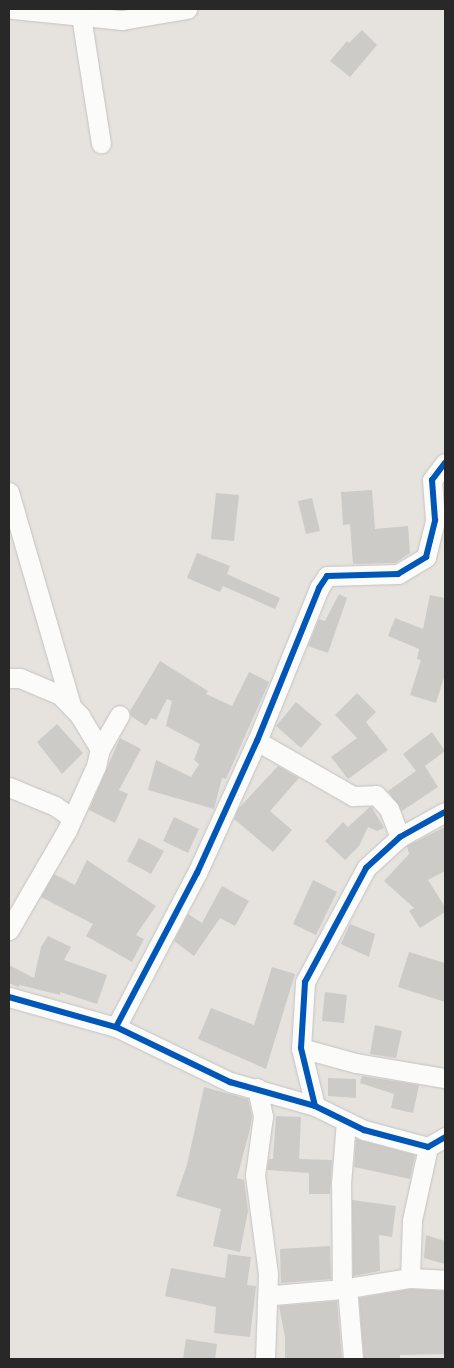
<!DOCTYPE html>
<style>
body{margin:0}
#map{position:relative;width:454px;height:1368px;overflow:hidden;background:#e6e3de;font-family:Roboto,sans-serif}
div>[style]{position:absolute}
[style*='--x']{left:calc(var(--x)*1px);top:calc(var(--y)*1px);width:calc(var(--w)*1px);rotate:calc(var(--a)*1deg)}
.building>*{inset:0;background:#cdcbc7}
.roads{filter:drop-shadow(0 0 1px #c4c2c3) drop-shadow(0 0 1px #c4c2c3)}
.minor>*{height:19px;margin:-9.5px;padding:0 9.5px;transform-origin:9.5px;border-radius:9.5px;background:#fbfbfa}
.cycleway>*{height:6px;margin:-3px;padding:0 3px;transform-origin:3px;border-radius:3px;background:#0057b8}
span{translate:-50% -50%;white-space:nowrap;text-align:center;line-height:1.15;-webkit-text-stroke:4.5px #fff;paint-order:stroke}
.frame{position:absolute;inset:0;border:10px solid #282828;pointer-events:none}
</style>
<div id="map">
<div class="building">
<i style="clip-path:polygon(362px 30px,377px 45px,350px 77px,330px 61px,347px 41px,349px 43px)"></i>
<i style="clip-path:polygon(372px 490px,375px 529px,408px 526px,410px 553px,395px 563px,353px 564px,350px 524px,343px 525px,341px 492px)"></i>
<i style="clip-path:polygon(216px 493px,239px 495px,234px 541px,211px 539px)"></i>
<i style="clip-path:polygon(312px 498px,320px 531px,306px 534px,298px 501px)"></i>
<i style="clip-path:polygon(197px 553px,230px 566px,227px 574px,280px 598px,275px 609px,223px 586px,220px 592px,187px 578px)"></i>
<i style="clip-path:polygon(339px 594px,347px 598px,328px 653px,308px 646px,319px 619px,325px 621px)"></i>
<i style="clip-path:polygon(430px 595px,445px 598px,445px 674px,436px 703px,410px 695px,421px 660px,417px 659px,419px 649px,388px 636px,395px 618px,423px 629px)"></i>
<i style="clip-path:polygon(160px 661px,208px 691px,206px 694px,232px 706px,249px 672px,269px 682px,226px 779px,222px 778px,214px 809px,148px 790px,156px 760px,191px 777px,199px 764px,194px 760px,200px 744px,166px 726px,172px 701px,167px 699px,156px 720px,151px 718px,146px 726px,131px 716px,130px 711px)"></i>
<i style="clip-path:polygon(357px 693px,376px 712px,366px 722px,388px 750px,348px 779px,331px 757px,357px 738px,335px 715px)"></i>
<i style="clip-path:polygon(296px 702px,322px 724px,301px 748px,276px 726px)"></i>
<i style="clip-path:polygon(57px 724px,83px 753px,62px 774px,37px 742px)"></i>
<i style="clip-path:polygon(432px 732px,445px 751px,425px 766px,438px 787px,402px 811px,388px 791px,416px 771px,403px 754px)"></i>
<i style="clip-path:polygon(120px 738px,141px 749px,119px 790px,128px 794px,115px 823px,89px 810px)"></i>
<i style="clip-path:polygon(278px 766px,299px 778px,270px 811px,292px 830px,273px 852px,234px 819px,238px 809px)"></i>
<i style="clip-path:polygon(371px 806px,384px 828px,377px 831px,368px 827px,359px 846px,345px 860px,325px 841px,343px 822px,348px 827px)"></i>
<i style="clip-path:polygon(174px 817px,199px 829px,188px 853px,163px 841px)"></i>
<i style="clip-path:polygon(445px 827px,445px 871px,428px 880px,445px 907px,445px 912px,420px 928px,409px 911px,414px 908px,384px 881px,409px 854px,407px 846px)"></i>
<i style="clip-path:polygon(139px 838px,164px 851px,151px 874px,127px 861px)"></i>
<i style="clip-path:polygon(87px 860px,156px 906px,136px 935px,144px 939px,132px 962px,86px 936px,93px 924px,41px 897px,54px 874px,75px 885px)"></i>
<i style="clip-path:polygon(313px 880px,337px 892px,316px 935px,293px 924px)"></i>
<i style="clip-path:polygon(222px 886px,249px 901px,235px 926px,220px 918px,194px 956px,174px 941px,188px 914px,202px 923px)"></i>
<i style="clip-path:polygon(350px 924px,375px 934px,369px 957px,341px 944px)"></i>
<i style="clip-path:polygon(48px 936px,71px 947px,64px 960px,107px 975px,97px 1004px,60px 992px,60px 995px,20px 985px,18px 987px,9px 983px,9px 965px,34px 978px,41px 947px)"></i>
<i style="clip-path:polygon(409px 952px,445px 963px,445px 1002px,398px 987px)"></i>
<i style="clip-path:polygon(272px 967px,295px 974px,266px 1069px,198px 1039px,211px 1008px,254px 1025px)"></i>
<i style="clip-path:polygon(325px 992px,347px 995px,344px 1023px,322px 1021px)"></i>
<i style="clip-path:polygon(375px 1025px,402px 1031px,396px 1058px,370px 1054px)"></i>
<i style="clip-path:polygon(362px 1076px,419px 1085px,413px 1113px,391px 1108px,394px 1094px,360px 1083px)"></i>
<i style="clip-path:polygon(328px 1078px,356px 1079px,356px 1098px,328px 1096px)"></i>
<i style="clip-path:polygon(204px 1087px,248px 1099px,252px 1116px,250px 1129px,237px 1178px,244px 1180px,248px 1211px,240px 1252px,213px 1246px,221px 1209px,176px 1196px,187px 1165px)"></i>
<i style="clip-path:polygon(276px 1116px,301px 1117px,299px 1159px,332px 1160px,330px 1194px,309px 1194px,309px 1173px,267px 1170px,269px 1159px,273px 1159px)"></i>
<i style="clip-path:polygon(356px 1139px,415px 1155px,410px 1179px,354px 1167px)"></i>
<i style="clip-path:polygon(352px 1200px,396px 1206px,392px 1237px,379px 1235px,380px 1271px,353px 1276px)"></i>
<i style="clip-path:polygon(426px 1235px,445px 1241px,445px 1264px,424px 1258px)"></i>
<i style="clip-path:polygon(330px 1246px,331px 1279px,281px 1283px,280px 1249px)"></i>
<i style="clip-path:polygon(228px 1254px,251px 1257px,247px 1285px,256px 1286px,250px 1337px,214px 1333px,216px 1307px,165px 1296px,171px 1268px,225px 1278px)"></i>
<i style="clip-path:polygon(411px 1289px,445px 1291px,445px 1354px,400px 1355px,400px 1359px,364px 1359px,359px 1298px)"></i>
<i style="clip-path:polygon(337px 1301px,342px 1359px,285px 1359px,285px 1337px,279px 1306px)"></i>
<i style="clip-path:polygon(186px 1339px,217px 1344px,215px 1359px,183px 1359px)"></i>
</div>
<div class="roads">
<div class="minor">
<i style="--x:13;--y:9;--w:110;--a:5.8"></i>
<i style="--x:122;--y:20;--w:66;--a:-9.6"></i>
<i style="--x:81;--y:16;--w:129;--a:81.1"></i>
<i style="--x:9;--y:492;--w:223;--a:73.8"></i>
<i style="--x:9;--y:678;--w:11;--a:0"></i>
<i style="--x:20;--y:678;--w:43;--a:23"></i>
<i style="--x:60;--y:695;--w:29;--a:46"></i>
<i style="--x:80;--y:716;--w:39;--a:59"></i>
<i style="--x:257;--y:741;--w:111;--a:29.8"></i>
<i style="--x:353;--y:796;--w:23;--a:-2"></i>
<i style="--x:376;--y:795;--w:19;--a:47"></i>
<i style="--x:389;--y:809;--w:30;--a:69"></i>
<i style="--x:9;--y:787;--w:50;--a:22.4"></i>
<i style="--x:55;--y:806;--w:21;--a:35"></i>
<i style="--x:9;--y:930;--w:116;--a:-59.9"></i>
<i style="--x:67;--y:830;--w:70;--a:-65.6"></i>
<i style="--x:96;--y:766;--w:17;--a:-77"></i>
<i style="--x:100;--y:749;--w:39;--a:-60"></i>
<i style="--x:9;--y:997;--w:111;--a:15.7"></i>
<i style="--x:116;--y:1027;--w:127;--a:25.8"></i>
<i style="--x:230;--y:1082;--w:88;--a:15.8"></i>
<i style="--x:315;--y:1106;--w:55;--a:26.1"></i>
<i style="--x:364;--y:1130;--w:66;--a:14.9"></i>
<i style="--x:428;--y:1147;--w:20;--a:-30"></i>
<i style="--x:116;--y:1027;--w:174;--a:-62.3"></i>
<i style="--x:197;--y:873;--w:145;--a:-65.6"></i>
<i style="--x:257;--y:741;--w:165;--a:-67.9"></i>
<i style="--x:319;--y:588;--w:14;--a:-56"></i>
<i style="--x:327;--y:576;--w:71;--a:-1.6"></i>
<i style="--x:398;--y:574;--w:33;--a:-31"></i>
<i style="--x:426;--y:557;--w:38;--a:-76"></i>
<i style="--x:435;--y:520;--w:40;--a:-94.3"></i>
<i style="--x:432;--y:480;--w:21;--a:-53"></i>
<i style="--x:301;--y:1048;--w:57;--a:15.3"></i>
<i style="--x:356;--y:1063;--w:90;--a:9.6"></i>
<i style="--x:257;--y:1088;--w:29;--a:78"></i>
<i style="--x:263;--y:1116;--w:60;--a:97.7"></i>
<i style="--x:255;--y:1175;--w:100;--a:82.5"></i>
<i style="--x:268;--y:1274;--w:85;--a:92"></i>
<i style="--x:315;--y:1106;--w:60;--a:-103.6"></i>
<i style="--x:301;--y:1048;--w:66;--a:-86.5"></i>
<i style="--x:305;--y:982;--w:129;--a:-61.8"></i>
<i style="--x:366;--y:868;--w:46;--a:-42.4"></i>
<i style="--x:400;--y:837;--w:51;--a:-29.1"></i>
<i style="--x:410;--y:1278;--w:58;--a:-88"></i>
<i style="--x:412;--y:1220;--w:75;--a:-77.6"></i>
<i style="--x:347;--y:1287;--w:72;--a:85.2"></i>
<i style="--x:342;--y:1289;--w:105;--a:-90.5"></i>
<i style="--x:341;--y:1184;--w:63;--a:-85.5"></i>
<i style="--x:268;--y:1292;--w:7;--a:27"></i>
<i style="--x:274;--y:1295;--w:68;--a:-5"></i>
<i style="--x:342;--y:1289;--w:69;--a:-9.2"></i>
<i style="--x:410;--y:1278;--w:35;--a:3"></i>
</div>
</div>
<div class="cycleway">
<i style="--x:9;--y:997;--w:111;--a:15.7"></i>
<i style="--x:116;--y:1027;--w:127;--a:25.8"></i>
<i style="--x:230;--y:1082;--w:88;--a:15.8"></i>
<i style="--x:315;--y:1106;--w:55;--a:26.1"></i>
<i style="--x:364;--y:1130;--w:66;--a:14.9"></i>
<i style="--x:428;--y:1147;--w:20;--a:-30"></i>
<i style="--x:116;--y:1027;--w:174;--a:-62.3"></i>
<i style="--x:197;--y:873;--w:145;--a:-65.6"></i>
<i style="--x:257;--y:741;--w:165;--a:-67.9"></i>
<i style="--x:319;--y:588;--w:14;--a:-56"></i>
<i style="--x:327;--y:576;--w:71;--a:-1.6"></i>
<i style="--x:398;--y:574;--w:33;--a:-31"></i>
<i style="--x:426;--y:557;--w:38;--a:-76"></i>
<i style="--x:435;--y:520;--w:40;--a:-94.3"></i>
<i style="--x:432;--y:480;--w:21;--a:-53"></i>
<i style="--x:315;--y:1106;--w:60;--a:-103.6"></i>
<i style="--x:301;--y:1048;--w:66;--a:-86.5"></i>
<i style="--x:305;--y:982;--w:129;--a:-61.8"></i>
<i style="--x:366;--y:868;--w:46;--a:-42.4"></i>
<i style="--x:400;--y:837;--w:51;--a:-29.1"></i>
</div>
<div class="frame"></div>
</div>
